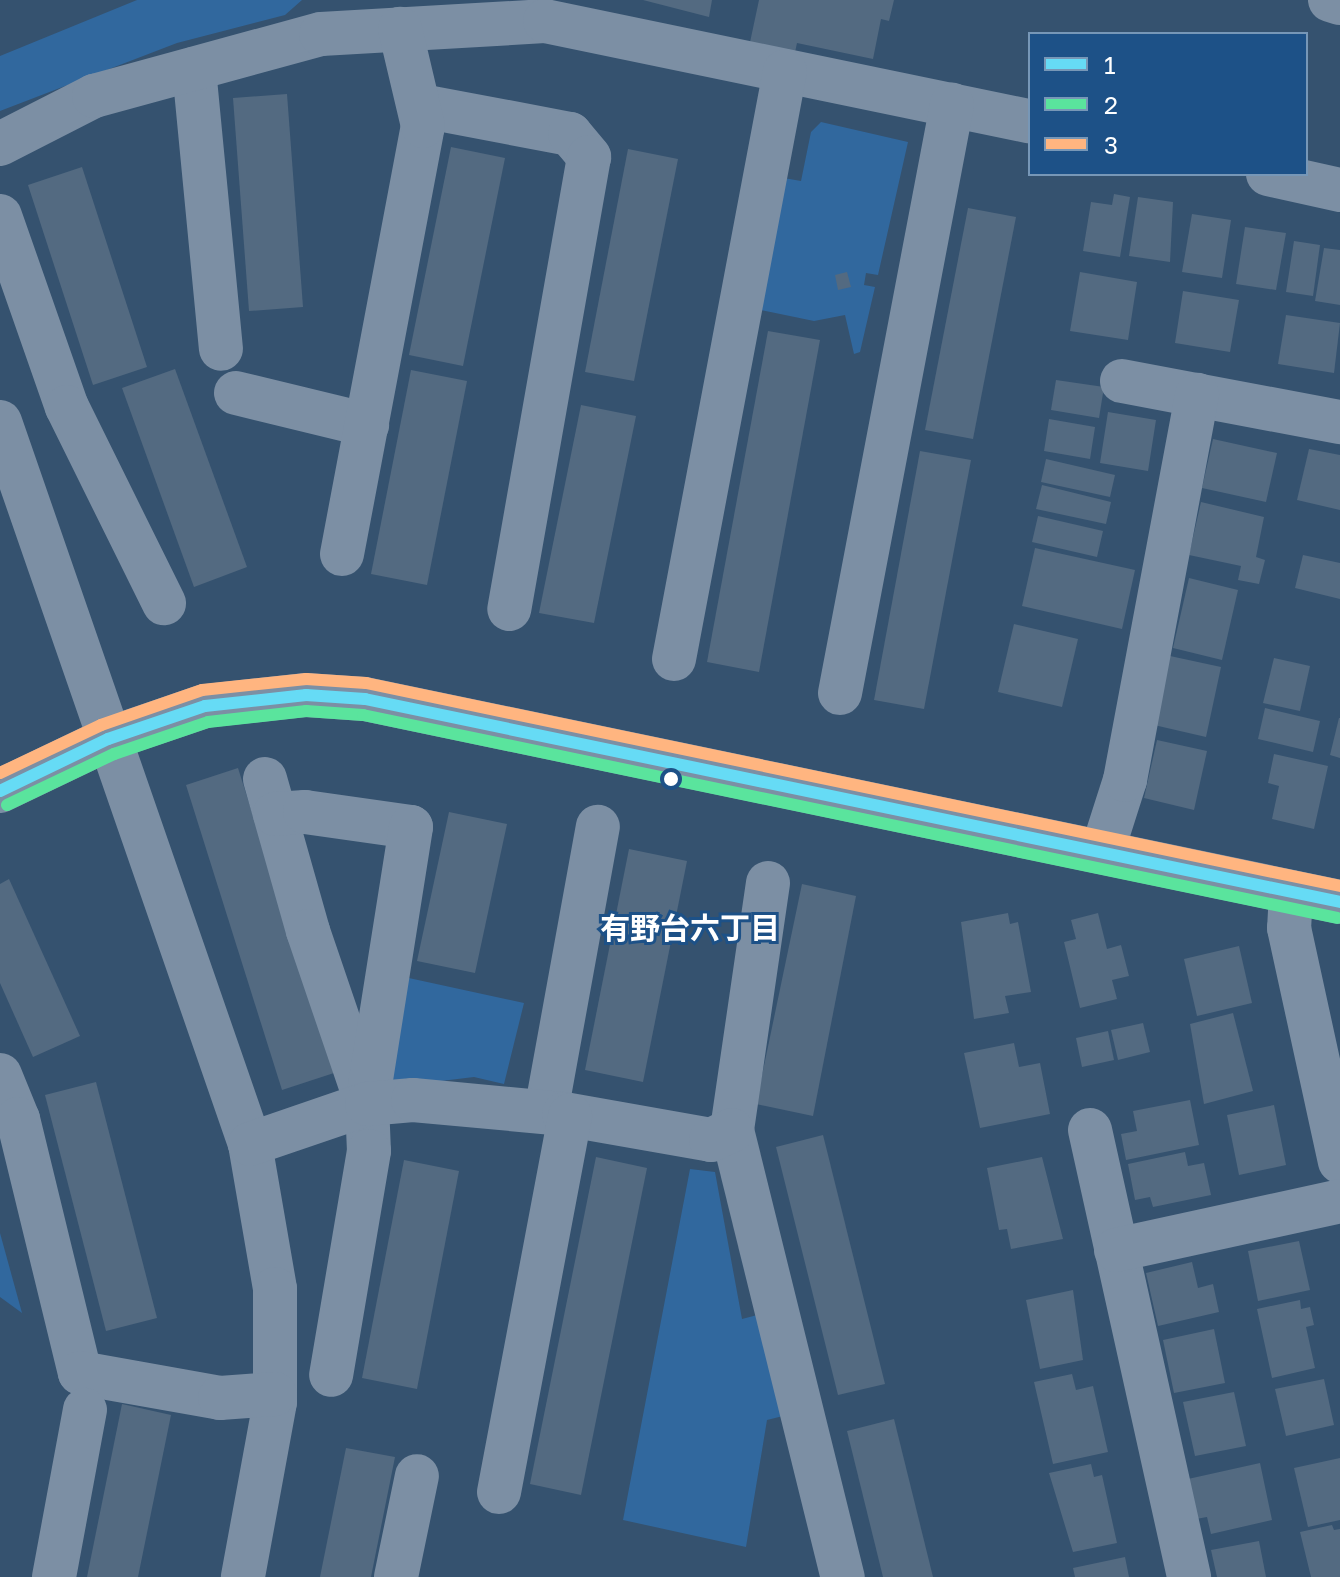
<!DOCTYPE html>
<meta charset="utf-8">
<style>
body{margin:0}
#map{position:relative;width:1340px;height:1577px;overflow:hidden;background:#35526f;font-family:"Golos Text","Noto Sans JP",sans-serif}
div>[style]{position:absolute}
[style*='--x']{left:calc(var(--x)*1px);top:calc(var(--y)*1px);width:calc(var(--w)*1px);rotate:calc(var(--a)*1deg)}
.green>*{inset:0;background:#31689e}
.building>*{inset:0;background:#536a81}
.minor>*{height:44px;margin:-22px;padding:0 22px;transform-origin:22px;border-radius:22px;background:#7c8fa4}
.bus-1>*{height:12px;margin:-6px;padding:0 6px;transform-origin:6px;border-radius:6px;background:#66dbf5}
.bus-2>*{height:12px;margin:-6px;padding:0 6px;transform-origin:6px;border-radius:6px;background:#5ae49d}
.bus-3>*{height:12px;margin:-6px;padding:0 6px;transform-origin:6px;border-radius:6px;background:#ffb580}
.dots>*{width:22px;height:22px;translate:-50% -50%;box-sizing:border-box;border:4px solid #1d5187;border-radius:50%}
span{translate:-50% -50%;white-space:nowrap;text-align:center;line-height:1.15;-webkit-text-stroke:6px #1d5187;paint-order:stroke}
.neighbourhood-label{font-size:30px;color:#fff;font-weight:700}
.legend{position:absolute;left:1028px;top:32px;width:280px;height:144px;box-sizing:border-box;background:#1d5187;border:2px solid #7797b7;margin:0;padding:10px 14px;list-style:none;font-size:24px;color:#fff}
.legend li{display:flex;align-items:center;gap:16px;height:40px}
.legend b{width:40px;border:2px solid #7797b7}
</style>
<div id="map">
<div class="green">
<i style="clip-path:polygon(137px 0,302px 0,285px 15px,177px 43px,0 111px,0 56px)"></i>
<i style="clip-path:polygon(821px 122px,908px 142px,878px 275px,866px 273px,864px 285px,875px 287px,860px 352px,854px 354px,845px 315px,814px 321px,751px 308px,778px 177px,801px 181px,811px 132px)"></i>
<i style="clip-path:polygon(395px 975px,524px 1003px,504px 1084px,474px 1077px,375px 1089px)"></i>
<i style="clip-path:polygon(690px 1169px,715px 1172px,742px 1319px,772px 1311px,795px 1413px,767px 1420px,746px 1547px,623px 1520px)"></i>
<i style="clip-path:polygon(0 1233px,22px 1313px,0 1297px)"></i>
</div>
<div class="building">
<i style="clip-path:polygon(643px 0,712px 0,709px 17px)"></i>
<i style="clip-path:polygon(759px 0,894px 0,889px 21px,881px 19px,873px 59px,797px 43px,794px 57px,749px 47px)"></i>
<i style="clip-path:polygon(287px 94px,303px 307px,249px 311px,233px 98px)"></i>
<i style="clip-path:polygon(451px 147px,505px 158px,463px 366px,409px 355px)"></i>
<i style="clip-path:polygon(628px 149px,678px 159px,634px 381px,585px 372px)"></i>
<i style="clip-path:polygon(82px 167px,147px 367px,93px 385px,28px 185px)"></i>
<i style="clip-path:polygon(1114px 194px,1130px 197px,1120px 257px,1083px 251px,1091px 202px,1112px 205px)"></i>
<i style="clip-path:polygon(1138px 197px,1173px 202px,1170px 262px,1129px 256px)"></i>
<i style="clip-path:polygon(968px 208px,1016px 217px,973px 439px,925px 430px)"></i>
<i style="clip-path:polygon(1192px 214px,1231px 220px,1222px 278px,1182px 272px)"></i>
<i style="clip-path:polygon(1245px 227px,1286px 233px,1276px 290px,1236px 284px)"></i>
<i style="clip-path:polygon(1294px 241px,1320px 245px,1313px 296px,1286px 292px)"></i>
<i style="clip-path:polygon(1324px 248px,1340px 250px,1340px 305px,1315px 301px)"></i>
<i style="clip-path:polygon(847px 272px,851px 287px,838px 290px,835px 275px)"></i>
<i style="clip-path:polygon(1080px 272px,1137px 282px,1128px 340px,1070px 331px)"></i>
<i style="clip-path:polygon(1183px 291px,1239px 300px,1230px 352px,1175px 343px)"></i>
<i style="clip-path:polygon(1286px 315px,1340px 323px,1334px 373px,1278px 364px)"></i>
<i style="clip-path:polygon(768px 331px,820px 340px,759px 672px,707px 662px)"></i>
<i style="clip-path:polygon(175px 369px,247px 567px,194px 587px,122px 388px)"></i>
<i style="clip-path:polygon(411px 370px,467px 381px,427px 585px,371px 574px)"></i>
<i style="clip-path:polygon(1056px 380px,1104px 387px,1099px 418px,1051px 410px)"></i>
<i style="clip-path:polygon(581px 405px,636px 416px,594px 623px,539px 613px)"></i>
<i style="clip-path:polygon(1108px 412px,1156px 420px,1148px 471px,1100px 463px)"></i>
<i style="clip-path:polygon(1049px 419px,1095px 427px,1090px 459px,1044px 451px)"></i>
<i style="clip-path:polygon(1213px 439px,1277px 453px,1266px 502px,1202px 488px)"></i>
<i style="clip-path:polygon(1309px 449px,1340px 455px,1340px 510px,1297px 500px)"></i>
<i style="clip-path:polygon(920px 451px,971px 460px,924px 709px,874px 700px)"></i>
<i style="clip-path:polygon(1046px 459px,1115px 475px,1110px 497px,1041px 482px)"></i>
<i style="clip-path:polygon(1042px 485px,1111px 502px,1106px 524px,1036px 509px)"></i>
<i style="clip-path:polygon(1201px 502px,1264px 517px,1256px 557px,1265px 560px,1259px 584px,1238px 580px,1241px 566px,1189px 555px)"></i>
<i style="clip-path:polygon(1038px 516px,1103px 531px,1097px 557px,1032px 542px)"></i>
<i style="clip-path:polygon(1035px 548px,1135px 570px,1122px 629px,1022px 606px)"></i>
<i style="clip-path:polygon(1303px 555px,1340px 563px,1340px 599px,1295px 588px)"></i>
<i style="clip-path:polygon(1189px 578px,1238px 590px,1222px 660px,1173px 648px)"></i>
<i style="clip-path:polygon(1014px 624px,1078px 639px,1062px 707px,998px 692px)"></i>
<i style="clip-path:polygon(1170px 656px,1221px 667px,1206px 737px,1154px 725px)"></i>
<i style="clip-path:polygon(1274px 658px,1310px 666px,1300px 711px,1263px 703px)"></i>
<i style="clip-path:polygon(1265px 708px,1320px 721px,1313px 752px,1258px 739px)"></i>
<i style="clip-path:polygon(1339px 718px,1340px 718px,1340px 758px,1330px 755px)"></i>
<i style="clip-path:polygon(1157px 740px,1207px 751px,1194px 810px,1144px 798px)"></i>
<i style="clip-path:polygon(1274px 754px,1328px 766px,1314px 829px,1272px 819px,1279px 786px,1268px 783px)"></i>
<i style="clip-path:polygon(238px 768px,334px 1073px,282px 1090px,186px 785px)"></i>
<i style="clip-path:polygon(449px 812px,507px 824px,475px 973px,417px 961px)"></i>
<i style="clip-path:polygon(629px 849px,687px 861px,643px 1082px,585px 1070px)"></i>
<i style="clip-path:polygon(9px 879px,80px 1036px,33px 1057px,0 983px,0 884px)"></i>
<i style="clip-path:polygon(802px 884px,856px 896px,813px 1116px,756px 1104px)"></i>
<i style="clip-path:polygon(1008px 913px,1010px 924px,1018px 922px,1031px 992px,1005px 996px,1009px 1013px,974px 1019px,961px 922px)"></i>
<i style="clip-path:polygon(1098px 913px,1107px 949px,1121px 945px,1129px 976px,1112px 980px,1117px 999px,1080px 1008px,1064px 942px,1076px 939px,1071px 920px)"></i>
<i style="clip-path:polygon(1239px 946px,1252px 1003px,1197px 1016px,1184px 959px)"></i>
<i style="clip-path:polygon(1233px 1013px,1253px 1091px,1204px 1104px,1190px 1024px)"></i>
<i style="clip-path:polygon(1143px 1023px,1150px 1052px,1118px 1060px,1111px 1030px)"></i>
<i style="clip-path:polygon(1108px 1031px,1114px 1060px,1082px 1067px,1076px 1038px)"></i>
<i style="clip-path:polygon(1014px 1043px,1019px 1067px,1040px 1063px,1050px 1114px,980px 1128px,964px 1053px)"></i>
<i style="clip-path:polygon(96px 1082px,157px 1318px,106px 1331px,45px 1095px)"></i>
<i style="clip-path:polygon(1190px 1100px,1199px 1145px,1126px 1160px,1121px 1134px,1137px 1131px,1133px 1111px)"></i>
<i style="clip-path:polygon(1274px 1105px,1286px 1165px,1239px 1175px,1227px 1115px)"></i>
<i style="clip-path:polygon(823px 1135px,885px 1384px,838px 1395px,776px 1147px)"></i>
<i style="clip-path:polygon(1185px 1152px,1188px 1166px,1204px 1163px,1211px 1195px,1153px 1207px,1150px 1197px,1135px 1200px,1128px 1164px)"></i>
<i style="clip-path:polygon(596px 1157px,647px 1168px,581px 1495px,530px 1484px)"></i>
<i style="clip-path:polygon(1042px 1157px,1063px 1239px,1011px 1249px,1007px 1229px,999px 1230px,987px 1168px)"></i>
<i style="clip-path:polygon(404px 1160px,459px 1171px,417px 1389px,362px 1378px)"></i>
<i style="clip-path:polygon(1299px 1241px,1310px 1290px,1258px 1301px,1248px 1251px)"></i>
<i style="clip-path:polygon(1192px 1262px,1198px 1288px,1213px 1284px,1219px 1312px,1158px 1326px,1146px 1273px)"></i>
<i style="clip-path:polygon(1073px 1290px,1083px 1360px,1040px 1369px,1026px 1300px)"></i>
<i style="clip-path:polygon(1300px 1300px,1301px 1309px,1310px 1307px,1314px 1325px,1306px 1327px,1315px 1368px,1272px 1378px,1257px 1309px)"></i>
<i style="clip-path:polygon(1214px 1329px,1225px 1383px,1174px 1393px,1163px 1340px)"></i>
<i style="clip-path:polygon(1072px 1374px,1076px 1390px,1093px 1386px,1108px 1452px,1053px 1464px,1034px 1382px)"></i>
<i style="clip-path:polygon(1324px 1379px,1334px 1425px,1286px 1436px,1275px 1389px)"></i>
<i style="clip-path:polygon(1234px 1392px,1246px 1446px,1195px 1456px,1183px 1402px)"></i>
<i style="clip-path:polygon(122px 1404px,171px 1415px,138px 1577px,87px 1577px)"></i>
<i style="clip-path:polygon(894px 1419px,933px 1577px,883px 1577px,847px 1431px)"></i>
<i style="clip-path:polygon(346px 1448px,395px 1457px,371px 1577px,320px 1577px)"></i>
<i style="clip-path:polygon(1340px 1458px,1340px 1520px,1308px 1527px,1294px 1468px)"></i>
<i style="clip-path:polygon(1260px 1463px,1272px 1520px,1211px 1534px,1207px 1517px,1196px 1519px,1188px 1479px)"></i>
<i style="clip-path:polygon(1091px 1464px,1094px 1477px,1102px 1475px,1117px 1543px,1073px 1552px,1049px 1473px)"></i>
<i style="clip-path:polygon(1332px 1525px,1334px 1530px,1340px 1529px,1340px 1577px,1311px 1577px,1300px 1532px)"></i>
<i style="clip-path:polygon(1259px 1541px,1266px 1577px,1217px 1577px,1211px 1550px)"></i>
<i style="clip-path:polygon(1125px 1557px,1129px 1577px,1075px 1577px,1073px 1568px)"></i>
</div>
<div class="minor">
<i style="--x:1330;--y:0;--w:10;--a:17"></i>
<i style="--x:194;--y:69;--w:281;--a:84.5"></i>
<i style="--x:422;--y:106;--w:151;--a:10.7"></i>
<i style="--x:570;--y:134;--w:30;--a:50"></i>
<i style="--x:589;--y:157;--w:459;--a:100"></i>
<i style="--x:0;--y:144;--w:106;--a:-27.1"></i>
<i style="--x:94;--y:96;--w:235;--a:-15.3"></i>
<i style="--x:321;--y:34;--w:224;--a:-3.3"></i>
<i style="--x:545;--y:21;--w:495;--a:11.7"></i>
<i style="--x:1268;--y:174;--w:74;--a:12.5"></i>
<i style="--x:0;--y:216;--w:202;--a:70.7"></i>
<i style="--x:67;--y:407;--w:219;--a:63.7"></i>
<i style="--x:1122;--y:381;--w:222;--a:10.7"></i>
<i style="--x:236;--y:393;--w:135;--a:13.7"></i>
<i style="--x:0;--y:422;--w:764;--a:70.9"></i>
<i style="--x:250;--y:1144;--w:147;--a:80.2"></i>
<i style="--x:275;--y:1289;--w:113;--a:90"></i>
<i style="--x:275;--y:1402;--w:178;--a:100.4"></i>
<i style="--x:342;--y:554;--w:436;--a:-79.3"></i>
<i style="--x:423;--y:126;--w:100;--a:-103.3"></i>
<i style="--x:674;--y:659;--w:598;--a:-79.31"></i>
<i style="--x:840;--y:693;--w:599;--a:-79.22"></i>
<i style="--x:265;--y:779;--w:158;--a:74.2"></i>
<i style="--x:308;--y:931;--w:183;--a:71.2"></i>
<i style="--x:367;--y:1104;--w:47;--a:87.6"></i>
<i style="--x:369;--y:1151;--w:227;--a:99.6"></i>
<i style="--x:0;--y:791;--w:120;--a:-25.7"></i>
<i style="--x:108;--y:739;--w:102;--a:-18.8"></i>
<i style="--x:205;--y:706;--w:102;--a:-6.2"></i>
<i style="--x:306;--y:695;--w:59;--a:3.9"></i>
<i style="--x:365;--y:699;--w:996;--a:11.76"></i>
<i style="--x:275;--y:814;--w:30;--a:-4"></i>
<i style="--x:305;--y:812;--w:107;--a:8.1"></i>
<i style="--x:411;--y:827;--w:274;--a:99"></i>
<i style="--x:1102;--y:852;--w:76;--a:-72.3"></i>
<i style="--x:1125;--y:780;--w:392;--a:-79.4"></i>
<i style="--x:768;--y:883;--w:250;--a:98.3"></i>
<i style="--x:732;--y:1130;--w:461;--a:76.1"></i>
<i style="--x:1291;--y:892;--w:36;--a:93"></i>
<i style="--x:1289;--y:928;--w:239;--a:77.7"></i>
<i style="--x:0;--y:1075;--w:48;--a:67.8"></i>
<i style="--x:18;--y:1119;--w:261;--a:76.3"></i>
<i style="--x:80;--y:1373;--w:142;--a:10.1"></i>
<i style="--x:220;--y:1398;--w:55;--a:-4.2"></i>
<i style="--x:546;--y:1112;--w:290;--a:-79.7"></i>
<i style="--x:1090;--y:1130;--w:458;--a:77.5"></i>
<i style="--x:250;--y:1144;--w:124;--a:-18.9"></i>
<i style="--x:367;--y:1104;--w:46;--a:-5"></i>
<i style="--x:413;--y:1100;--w:152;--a:5.3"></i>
<i style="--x:564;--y:1114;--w:149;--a:10"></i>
<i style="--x:711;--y:1140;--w:23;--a:-25"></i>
<i style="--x:1116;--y:1250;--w:229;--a:-12.3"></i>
<i style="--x:499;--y:1492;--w:383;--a:-79.3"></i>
<i style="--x:54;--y:1577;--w:170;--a:-79.5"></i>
<i style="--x:396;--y:1577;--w:103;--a:-78.3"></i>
</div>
<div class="bus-1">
<i style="--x:0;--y:791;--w:120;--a:-25.7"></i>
<i style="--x:108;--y:739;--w:102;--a:-18.8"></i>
<i style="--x:205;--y:706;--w:102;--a:-6.2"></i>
<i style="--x:306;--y:695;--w:59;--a:3.9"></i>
<i style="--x:365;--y:699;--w:996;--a:11.76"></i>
</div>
<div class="bus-2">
<i style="--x:7;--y:805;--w:119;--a:-25.5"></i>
<i style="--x:114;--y:754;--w:99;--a:-18.8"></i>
<i style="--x:208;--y:722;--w:99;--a:-6.4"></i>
<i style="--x:306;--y:711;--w:57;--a:4"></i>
<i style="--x:363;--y:715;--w:995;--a:11.77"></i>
</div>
<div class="bus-3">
<i style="--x:0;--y:773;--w:112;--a:-25.4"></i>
<i style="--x:101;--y:725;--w:107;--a:-19.1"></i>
<i style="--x:202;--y:690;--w:105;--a:-6"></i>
<i style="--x:306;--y:679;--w:60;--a:3.8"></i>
<i style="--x:366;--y:683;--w:995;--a:11.77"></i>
</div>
<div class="dots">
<i style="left:671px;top:779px;background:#fff"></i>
</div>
<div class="neighbourhood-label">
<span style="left:690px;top:928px">有野台六丁目</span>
</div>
<ul class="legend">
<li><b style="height:10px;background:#66dbf5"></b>1</li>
<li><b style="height:10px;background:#5ae49d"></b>2</li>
<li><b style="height:10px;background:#ffb580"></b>3</li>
</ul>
</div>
